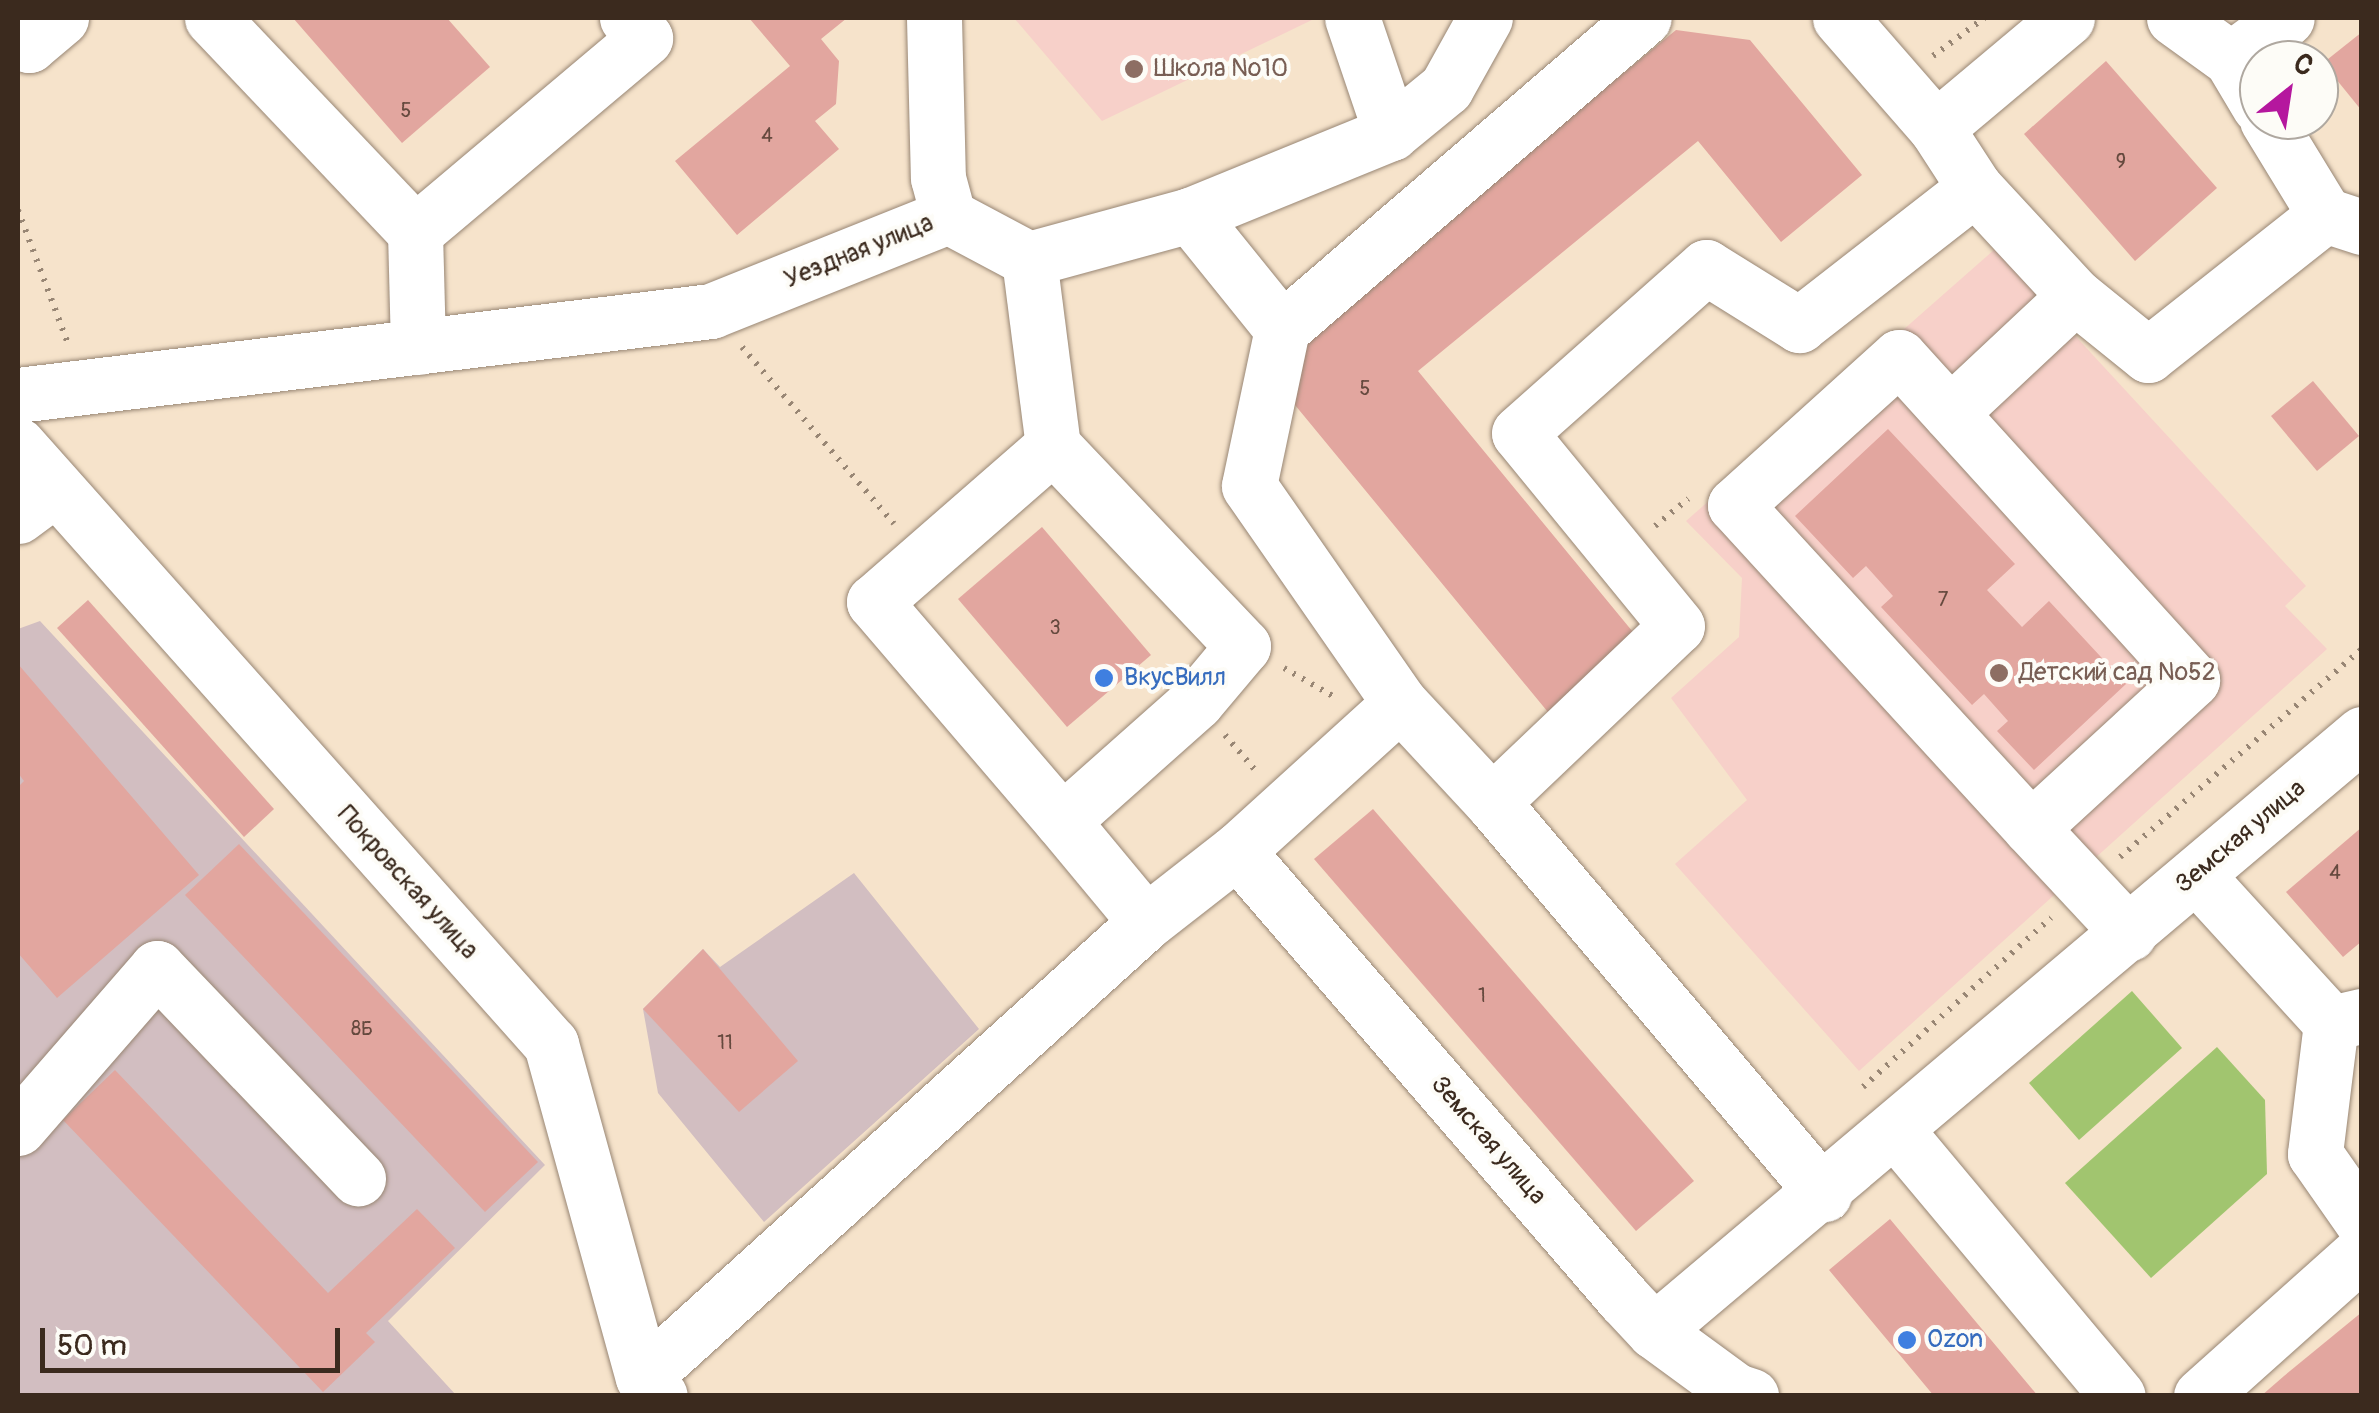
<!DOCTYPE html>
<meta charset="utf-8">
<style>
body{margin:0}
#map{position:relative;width:2379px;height:1413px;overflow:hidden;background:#f6e3cb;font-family:Pangolin,sans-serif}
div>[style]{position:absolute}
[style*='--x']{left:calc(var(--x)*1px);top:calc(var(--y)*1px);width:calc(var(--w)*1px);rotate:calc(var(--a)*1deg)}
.built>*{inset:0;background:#f7d0c9}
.industrial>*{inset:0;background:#d2bec1}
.green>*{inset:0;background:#a1c56f}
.building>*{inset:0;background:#e2a69f}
.path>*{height:6px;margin-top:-3px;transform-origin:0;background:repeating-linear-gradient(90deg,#988674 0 2.5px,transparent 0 10.5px)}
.roads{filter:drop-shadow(0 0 2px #988674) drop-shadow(0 0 2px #988674)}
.minor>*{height:55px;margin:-27.5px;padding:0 27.5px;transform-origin:27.5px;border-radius:27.5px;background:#fff}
.dots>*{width:28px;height:28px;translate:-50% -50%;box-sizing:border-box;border:5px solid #fdfcf7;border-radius:50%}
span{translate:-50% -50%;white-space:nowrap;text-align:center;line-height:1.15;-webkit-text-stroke:8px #fdfcf7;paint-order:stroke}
.number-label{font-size:20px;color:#65493e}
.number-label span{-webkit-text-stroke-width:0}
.education-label{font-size:25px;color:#785e54}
.left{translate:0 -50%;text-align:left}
.street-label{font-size:25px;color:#3b2a1e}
.shop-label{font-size:25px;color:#366cbe}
.frame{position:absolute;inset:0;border:20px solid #3b2a1e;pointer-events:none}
.north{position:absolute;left:2239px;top:40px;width:100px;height:100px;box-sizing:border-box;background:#fdfcf7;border:2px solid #afa8a0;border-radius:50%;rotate:30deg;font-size:28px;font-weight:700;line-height:40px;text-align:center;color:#3b2a1e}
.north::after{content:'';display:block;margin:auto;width:35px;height:45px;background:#b5179e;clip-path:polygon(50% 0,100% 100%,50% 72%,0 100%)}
.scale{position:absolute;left:40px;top:1328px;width:300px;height:45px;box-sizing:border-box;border:5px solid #3b2a1e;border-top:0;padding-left:12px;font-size:30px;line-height:35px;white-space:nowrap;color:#3b2a1e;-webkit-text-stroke:8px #fdfcf7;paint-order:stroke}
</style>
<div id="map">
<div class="built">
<i style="clip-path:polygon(1014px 18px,1316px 18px,1102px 121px)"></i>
<i style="clip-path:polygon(1995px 249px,2306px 586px,2285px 606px,2327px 649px,1859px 1071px,1675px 864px,1747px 800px,1671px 698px,1739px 637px,1742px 578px,1686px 521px)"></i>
</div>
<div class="industrial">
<i style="clip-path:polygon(40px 621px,545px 1165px,388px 1321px,456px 1395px,18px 1395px,18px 629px)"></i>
<i style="clip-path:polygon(854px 873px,979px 1029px,764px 1222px,658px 1093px,643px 1009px,703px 949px,720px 967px)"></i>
</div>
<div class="green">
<i style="clip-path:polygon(2132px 991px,2182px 1048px,2079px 1140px,2029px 1083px)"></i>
<i style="clip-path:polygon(2217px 1047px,2265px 1100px,2267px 1174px,2151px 1278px,2065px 1183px)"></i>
</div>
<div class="building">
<i style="clip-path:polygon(293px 18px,447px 18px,490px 67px,402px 143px)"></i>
<i style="clip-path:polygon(749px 18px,847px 18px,821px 39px,839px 61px,836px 104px,815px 121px,839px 149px,737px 235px,675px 161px,790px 66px)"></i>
<i style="clip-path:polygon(1676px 30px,1750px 40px,1862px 175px,1781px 242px,1698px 141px,1418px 371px,1642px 643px,1552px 717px,1295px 405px,1302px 337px)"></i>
<i style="clip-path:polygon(2362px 32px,2362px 111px,2323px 63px)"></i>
<i style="clip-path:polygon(2106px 61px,2217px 188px,2135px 261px,2024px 134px)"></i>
<i style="clip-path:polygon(2313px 381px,2359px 436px,2317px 471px,2271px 416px)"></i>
<i style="clip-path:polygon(1888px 429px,2015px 564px,1987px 590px,2022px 627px,2049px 601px,2126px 684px,2034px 770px,1997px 731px,2008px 721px,1984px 694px,1972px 705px,1881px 607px,1893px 596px,1866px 566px,1853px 578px,1795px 516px)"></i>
<i style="clip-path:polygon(1042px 527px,1151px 655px,1067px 727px,958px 599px)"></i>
<i style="clip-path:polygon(88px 600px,274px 809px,244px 837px,57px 628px)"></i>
<i style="clip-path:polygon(18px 664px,199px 875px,57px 998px,18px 953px,18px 787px,24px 781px,18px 773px)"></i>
<i style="clip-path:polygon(1373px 809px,1694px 1181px,1636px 1231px,1314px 859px)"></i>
<i style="clip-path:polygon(2362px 827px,2362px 941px,2343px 957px,2286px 892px)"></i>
<i style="clip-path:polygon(239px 844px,538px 1162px,485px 1212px,185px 895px)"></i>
<i style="clip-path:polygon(703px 949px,798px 1061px,739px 1112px,643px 1009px)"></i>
<i style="clip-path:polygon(115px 1070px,328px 1293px,417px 1209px,455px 1248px,366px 1333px,375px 1342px,323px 1392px,63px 1120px)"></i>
<i style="clip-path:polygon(1890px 1219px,1930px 1267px,2038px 1396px,1934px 1396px,1829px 1270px)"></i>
<i style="clip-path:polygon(2362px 1312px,2362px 1396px,2261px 1396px,2284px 1376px)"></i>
</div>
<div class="path">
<i style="--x:1933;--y:56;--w:64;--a:-36.7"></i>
<i style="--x:18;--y:210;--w:140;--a:69.5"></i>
<i style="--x:742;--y:347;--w:233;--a:49.3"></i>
<i style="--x:1655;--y:526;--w:43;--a:-39.3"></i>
<i style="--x:1284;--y:668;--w:62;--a:29.9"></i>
<i style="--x:1225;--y:735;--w:48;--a:49.3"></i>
<i style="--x:2120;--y:857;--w:319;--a:-40.7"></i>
<i style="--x:1863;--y:1087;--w:253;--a:-42"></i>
</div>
<div class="roads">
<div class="minor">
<i style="--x:212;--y:18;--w:295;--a:46.5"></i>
<i style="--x:415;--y:232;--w:115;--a:88.5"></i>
<i style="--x:934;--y:18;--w:160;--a:88.6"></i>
<i style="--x:938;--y:178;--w:39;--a:75"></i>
<i style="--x:1840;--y:18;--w:146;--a:48.9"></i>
<i style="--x:2174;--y:18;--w:70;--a:35.7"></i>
<i style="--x:18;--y:35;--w:15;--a:42"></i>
<i style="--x:29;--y:45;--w:42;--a:-40.2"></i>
<i style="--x:2259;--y:106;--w:55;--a:-120.8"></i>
<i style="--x:2231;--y:59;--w:69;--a:-36.2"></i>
<i style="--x:2267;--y:120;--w:111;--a:58.6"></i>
<i style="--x:2325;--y:215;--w:39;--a:18"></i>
<i style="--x:1391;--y:133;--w:71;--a:-39.3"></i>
<i style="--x:1446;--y:88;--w:80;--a:-60.9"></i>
<i style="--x:1975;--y:188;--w:147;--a:47.2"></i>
<i style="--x:2075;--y:296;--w:94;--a:38.9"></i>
<i style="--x:2148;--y:355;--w:226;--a:-38.3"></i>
<i style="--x:1190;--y:215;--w:217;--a:-22.2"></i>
<i style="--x:1391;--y:133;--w:121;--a:-108.7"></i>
<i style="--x:415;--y:232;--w:301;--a:-40.1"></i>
<i style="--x:645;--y:38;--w:27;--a:-132"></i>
<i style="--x:1029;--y:259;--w:189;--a:82.7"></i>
<i style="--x:1053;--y:446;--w:276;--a:46.5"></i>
<i style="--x:1243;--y:646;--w:73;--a:130"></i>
<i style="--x:1196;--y:702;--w:179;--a:138.4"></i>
<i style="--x:1062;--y:821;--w:289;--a:-130.6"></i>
<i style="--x:874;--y:602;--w:237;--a:-41.1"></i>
<i style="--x:1282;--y:329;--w:160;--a:101.9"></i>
<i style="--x:1249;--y:486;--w:264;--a:55.2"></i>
<i style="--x:18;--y:395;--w:698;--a:-6.91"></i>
<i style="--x:711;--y:311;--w:255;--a:-21.8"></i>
<i style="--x:948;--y:216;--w:92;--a:28"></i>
<i style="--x:1029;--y:259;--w:167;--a:-15.3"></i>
<i style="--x:1190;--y:215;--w:146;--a:51.1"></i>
<i style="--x:1282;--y:329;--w:477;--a:-40.7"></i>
<i style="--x:1950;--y:413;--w:171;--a:-43.1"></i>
<i style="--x:18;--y:445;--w:802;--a:48.34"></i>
<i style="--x:551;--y:1044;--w:345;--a:74.6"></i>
<i style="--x:643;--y:1377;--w:25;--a:48"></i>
<i style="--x:18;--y:516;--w:47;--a:-36.4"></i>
<i style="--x:1492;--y:802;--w:255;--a:-43.6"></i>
<i style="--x:1677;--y:626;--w:249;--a:-129.3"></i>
<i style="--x:1519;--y:433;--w:250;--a:-41.6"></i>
<i style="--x:1706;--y:267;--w:110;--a:31.9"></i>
<i style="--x:1799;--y:325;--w:223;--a:-37.9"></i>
<i style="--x:1975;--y:188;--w:72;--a:-123"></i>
<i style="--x:1936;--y:128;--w:171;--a:-40"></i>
<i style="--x:1062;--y:821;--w:131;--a:50.3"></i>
<i style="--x:2031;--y:828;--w:219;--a:-42.6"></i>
<i style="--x:2192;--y:680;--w:436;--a:-132.2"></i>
<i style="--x:1899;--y:357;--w:221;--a:137.9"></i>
<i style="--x:1735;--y:505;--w:438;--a:47.5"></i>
<i style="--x:2031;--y:828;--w:144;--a:47"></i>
<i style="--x:1237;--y:851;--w:220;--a:-42.2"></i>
<i style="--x:1400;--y:703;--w:135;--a:47.1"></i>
<i style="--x:1492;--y:802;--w:514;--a:49.74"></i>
<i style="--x:2196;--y:875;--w:200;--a:47.6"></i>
<i style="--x:2331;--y:1023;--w:32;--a:-13"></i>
<i style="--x:2331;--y:1023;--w:132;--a:97"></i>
<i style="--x:2315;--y:1154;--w:82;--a:55"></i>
<i style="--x:18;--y:1128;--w:212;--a:-49"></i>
<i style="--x:157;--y:968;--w:291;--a:46.3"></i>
<i style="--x:1897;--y:1132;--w:344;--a:50.1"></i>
<i style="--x:1654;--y:1331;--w:926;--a:-40.14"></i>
<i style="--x:643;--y:1377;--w:678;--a:-42.13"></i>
<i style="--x:1146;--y:922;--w:115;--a:-38"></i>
<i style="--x:1237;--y:851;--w:592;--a:49.18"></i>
<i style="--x:1624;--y:1299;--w:44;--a:46.8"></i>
<i style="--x:1654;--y:1331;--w:102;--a:36.2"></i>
<i style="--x:1736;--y:1391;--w:16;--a:18"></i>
<i style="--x:2201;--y:1396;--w:216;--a:-41.8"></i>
</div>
</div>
<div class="dots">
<i style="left:1134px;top:69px;background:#8d6e63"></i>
<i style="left:1999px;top:673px;background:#8d6e63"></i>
<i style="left:1104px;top:678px;background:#3f7fe0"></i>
<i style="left:1907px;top:1340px;background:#3f7fe0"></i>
</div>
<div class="number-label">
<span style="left:406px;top:110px">5</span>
<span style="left:767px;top:135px">4</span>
<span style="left:2121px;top:161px">9</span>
<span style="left:1365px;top:388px">5</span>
<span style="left:1943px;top:599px">7</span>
<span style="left:1055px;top:627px">3</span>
<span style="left:2335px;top:872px">4</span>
<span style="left:1482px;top:995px">1</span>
<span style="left:362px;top:1028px">8Б</span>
<span style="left:725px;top:1042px">11</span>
</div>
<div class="education-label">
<span class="left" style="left:1154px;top:69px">Школа №10</span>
<span class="left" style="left:2019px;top:673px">Детский сад №52</span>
</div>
<div class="street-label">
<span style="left:859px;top:252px;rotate:-22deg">Уездная улица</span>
<span style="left:2241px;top:837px;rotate:-40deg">Земская улица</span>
<span style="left:407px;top:883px;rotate:48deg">Покровская улица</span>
<span style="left:1488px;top:1141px;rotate:49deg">Земская улица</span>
</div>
<div class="shop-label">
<span class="left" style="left:1124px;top:678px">ВкусВилл</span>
<span class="left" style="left:1927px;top:1340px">Ozon</span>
</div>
<div class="frame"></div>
<div class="north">С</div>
<div class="scale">50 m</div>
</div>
